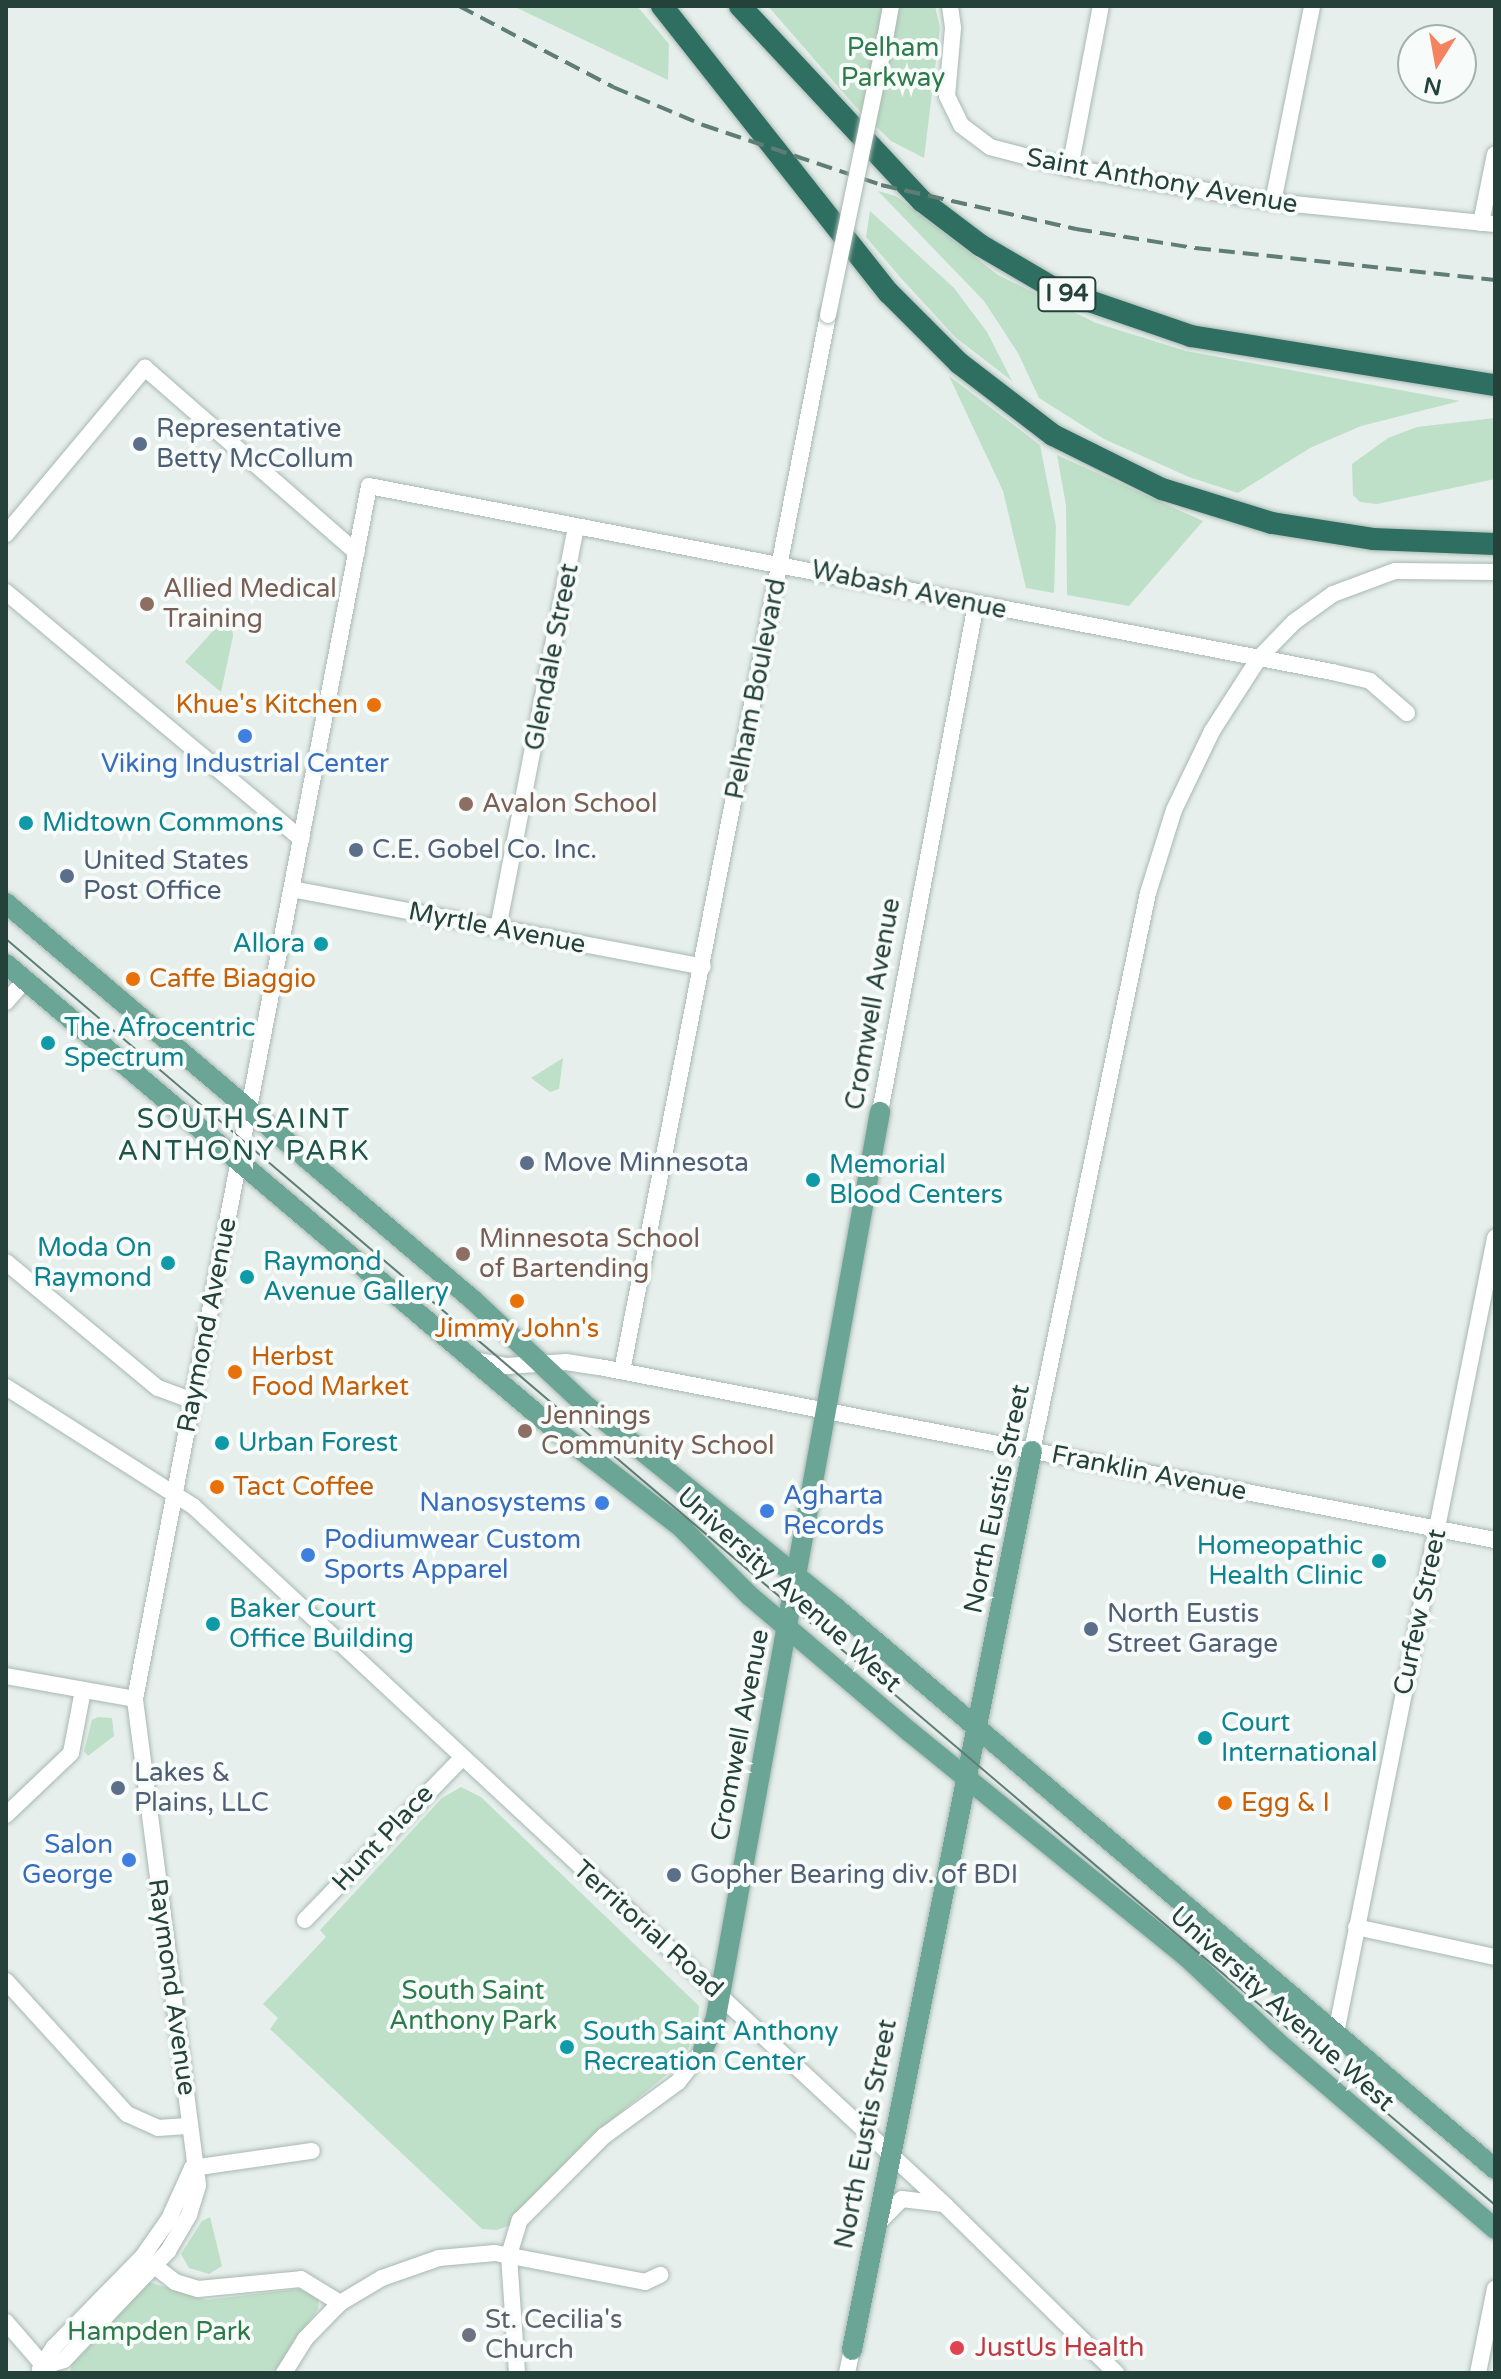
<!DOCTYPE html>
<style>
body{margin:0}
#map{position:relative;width:1501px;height:2379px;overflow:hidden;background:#e6efeb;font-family:"Varela Round",sans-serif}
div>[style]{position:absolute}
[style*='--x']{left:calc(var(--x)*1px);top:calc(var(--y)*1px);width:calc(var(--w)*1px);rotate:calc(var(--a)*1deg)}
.green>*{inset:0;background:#bfe0c8}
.roads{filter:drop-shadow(0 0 2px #a8b8b2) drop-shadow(0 0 2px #a8b8b2)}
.minor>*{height:16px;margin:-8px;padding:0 8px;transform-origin:8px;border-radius:8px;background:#fff}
.major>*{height:20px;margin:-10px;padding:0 10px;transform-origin:10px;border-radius:10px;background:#6aa596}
.highway>*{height:22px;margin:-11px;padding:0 11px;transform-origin:11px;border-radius:11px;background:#2f6f62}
.tram>*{height:2px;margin:-1px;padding:0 1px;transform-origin:1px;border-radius:1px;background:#5f7d75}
.rail>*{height:4px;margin-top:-2px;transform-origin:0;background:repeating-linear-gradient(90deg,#5f7d75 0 16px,transparent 0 24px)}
.bridges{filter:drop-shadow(0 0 2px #a8b8b2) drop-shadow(0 0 2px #a8b8b2)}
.minor-bridge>*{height:16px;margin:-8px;padding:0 8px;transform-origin:8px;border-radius:8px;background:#fff}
.dots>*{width:22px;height:22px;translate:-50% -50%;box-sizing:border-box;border:4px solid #f7fbf9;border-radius:50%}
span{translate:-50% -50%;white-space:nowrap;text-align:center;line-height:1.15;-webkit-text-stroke:8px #f7fbf9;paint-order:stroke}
.shield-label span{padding:2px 6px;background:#f7fbf9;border:2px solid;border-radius:6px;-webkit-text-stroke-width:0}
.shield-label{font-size:24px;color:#24423a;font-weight:700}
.park-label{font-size:26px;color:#2d7a4b}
.street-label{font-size:26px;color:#24423a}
.service-label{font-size:26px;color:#4e5e75}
.left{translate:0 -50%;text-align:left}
.education-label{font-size:26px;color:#785e54}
.food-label{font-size:26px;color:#c56008}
.right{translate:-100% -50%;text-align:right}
.shop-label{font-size:26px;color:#366cbe}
.culture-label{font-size:26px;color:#0d838f}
.worship-label{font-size:26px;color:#5b616d}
.health-label{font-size:26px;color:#be3a42}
.neighbourhood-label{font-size:28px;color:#1f5548;letter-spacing:2px}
.frame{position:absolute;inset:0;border:8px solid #24423a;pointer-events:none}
.north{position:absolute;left:1397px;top:24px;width:80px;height:80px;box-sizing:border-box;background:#f7fbf9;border:2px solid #a3b1ad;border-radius:50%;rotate:191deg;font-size:22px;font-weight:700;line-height:32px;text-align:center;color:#24423a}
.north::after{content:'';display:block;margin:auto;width:28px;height:36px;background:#f4845f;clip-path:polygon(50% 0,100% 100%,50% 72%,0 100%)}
</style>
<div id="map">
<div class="green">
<i style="clip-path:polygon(513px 6px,637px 6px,669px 44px,668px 80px)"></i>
<i style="clip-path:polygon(768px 6px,935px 6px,940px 28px,924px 158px,891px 141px,854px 105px)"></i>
<i style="clip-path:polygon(878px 191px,896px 196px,998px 275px,1096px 323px,1186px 351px,1460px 401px,1361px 426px,1310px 448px,1238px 493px,1189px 477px,1104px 439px,1039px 398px,1018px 353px,984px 301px)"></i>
<i style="clip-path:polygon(870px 211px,954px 288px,987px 332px,1012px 381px,955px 337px,900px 277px,866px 237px)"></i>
<i style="clip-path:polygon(949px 376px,1040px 445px,1056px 526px,1054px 593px,1026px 588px,1003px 491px)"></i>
<i style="clip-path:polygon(1495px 418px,1495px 479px,1377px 504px,1360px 502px,1353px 495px,1352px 464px,1388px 438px,1417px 427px)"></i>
<i style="clip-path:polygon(1057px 455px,1203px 521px,1129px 606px,1067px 595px,1066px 505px)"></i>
<i style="clip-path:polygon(230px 612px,233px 636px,221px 692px,185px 662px)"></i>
<i style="clip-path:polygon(563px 1058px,559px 1089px,550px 1092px,531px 1078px)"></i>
<i style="clip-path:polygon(98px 1717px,112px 1718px,114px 1736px,88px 1756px,84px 1751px,92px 1720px)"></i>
<i style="clip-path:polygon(461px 1787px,481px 1797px,699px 2006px,697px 2031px,681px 2063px,588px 2139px,510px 2225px,497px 2230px,482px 2229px,270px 2029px,278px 2018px,263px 2004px,326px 1937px,320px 1930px,442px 1798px)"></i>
<i style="clip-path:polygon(210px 2217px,222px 2266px,209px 2274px,189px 2268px,181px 2254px,202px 2221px)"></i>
<i style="clip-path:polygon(149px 2282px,206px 2300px,299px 2289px,319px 2296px,318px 2309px,273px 2373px,70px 2373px,72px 2364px)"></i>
</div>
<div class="roads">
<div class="minor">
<i style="--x:950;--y:6;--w:22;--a:82"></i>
<i style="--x:953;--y:28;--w:68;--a:95"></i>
<i style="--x:947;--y:96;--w:32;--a:64"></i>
<i style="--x:961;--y:125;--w:36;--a:37"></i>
<i style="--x:990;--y:147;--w:83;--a:14.7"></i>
<i style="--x:1070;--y:168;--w:206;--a:9.5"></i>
<i style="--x:1273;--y:202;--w:223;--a:5.7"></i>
<i style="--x:883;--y:50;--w:45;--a:-79.7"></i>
<i style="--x:1070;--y:168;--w:165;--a:-79.2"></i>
<i style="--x:1273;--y:202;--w:200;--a:-78.7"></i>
<i style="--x:1481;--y:223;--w:70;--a:-78.5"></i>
<i style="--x:6;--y:534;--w:217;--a:-50.1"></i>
<i style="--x:145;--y:368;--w:281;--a:41.1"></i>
<i style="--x:6;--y:592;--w:385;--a:39.9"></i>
<i style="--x:292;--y:889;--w:418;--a:10.7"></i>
<i style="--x:498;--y:928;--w:408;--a:-79"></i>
<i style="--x:6;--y:1002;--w:29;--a:-49"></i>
<i style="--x:880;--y:1112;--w:517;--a:-79.3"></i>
<i style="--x:6;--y:1262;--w:197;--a:39.7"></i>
<i style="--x:158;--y:1388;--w:37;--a:20"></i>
<i style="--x:473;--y:1360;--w:35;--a:10"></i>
<i style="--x:507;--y:1366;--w:59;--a:-3.9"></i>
<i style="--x:566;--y:1362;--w:33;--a:9"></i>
<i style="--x:599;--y:1367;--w:913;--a:10.93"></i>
<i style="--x:622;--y:1371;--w:1076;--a:-78.96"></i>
<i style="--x:6;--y:1387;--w:222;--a:32.5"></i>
<i style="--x:193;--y:1506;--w:1027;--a:42.91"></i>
<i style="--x:945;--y:2205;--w:240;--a:44.5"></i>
<i style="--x:1032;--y:1451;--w:570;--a:-78.26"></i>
<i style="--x:1148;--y:893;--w:87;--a:-72.6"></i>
<i style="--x:1174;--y:810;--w:88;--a:-64.3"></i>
<i style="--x:1212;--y:731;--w:87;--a:-57.2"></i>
<i style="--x:1259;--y:658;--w:50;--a:-45.8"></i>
<i style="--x:1294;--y:622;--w:48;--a:-35.7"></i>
<i style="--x:1333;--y:594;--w:66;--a:-20.4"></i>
<i style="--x:1395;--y:571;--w:100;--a:0.6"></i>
<i style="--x:6;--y:1676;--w:131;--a:10.1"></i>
<i style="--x:6;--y:1815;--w:90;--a:-43.6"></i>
<i style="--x:71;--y:1753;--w:64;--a:-79.2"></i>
<i style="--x:305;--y:1920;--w:226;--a:-45.9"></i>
<i style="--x:1356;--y:1927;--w:142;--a:12.2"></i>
<i style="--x:6;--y:1981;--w:180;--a:47.7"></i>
<i style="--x:127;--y:2114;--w:34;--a:24"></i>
<i style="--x:158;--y:2128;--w:32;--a:-4"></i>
<i style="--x:1336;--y:2033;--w:811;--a:-78.69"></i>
<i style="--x:192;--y:2168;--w:121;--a:-8.1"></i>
<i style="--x:878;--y:2223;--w:34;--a:-45"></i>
<i style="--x:902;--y:2199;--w:38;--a:7"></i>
<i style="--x:147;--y:2260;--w:36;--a:38"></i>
<i style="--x:175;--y:2282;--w:24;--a:17"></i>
<i style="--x:198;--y:2289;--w:103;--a:-5.5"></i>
<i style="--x:301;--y:2279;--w:46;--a:31.6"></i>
<i style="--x:6;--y:2322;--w:66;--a:49.3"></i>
<i style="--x:43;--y:2366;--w:22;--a:-16"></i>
<i style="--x:64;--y:2360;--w:151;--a:-46.3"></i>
<i style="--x:168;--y:2251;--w:42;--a:-59.7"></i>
<i style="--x:189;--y:2215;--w:31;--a:-73"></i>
<i style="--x:198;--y:2185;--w:490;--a:-97.4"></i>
<i style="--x:135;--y:1699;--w:1235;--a:-79.08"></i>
<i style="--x:369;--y:486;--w:981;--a:10.93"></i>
<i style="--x:1332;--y:672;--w:39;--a:13"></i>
<i style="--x:1370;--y:681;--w:49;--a:40.9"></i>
<i style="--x:40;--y:2369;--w:26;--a:-58"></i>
<i style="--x:54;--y:2347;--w:127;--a:-45.6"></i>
<i style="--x:143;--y:2256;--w:45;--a:-54.9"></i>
<i style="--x:169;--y:2219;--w:56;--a:-65.7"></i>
<i style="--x:284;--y:2373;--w:40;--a:-58"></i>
<i style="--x:305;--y:2339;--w:50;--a:-45.8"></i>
<i style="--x:340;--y:2303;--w:49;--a:-30.8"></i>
<i style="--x:382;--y:2278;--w:60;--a:-19.3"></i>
<i style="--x:439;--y:2258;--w:56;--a:-5.1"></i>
<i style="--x:495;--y:2253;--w:153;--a:10.9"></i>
<i style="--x:645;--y:2282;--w:17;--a:-25"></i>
<i style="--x:517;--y:2373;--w:118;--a:-93.9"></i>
<i style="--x:509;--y:2255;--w:37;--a:-73"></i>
<i style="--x:520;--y:2220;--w:119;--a:-45"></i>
<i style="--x:604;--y:2136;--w:92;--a:-36.1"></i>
<i style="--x:678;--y:2082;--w:41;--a:-52"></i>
<i style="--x:847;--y:2373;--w:24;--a:-78"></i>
<i style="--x:1478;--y:2373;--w:86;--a:-78.6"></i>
</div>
<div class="major">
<i style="--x:6;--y:903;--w:613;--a:40.37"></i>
<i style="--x:473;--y:1300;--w:151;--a:43.1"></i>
<i style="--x:583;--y:1403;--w:324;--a:39"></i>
<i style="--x:835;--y:1607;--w:867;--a:40.41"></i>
<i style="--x:6;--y:964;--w:724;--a:40.29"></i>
<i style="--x:558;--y:1432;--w:157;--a:37.7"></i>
<i style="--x:682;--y:1528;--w:96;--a:45"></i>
<i style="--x:750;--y:1596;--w:210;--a:40.4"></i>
<i style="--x:910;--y:1732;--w:357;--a:39.1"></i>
<i style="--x:1187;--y:1957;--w:122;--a:43.3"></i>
<i style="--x:1276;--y:2041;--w:289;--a:40.6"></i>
<i style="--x:703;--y:2050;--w:35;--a:-68"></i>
<i style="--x:716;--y:2017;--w:920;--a:-79.73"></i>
<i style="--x:852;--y:2350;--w:917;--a:-78.68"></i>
</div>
<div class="highway">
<i style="--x:662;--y:6;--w:366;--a:51.7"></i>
<i style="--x:889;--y:293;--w:99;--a:45"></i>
<i style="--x:959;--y:363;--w:118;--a:37.5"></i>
<i style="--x:1053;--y:435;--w:122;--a:26.4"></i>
<i style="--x:1162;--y:489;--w:115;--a:17.2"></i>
<i style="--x:1272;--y:523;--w:102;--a:9"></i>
<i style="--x:1373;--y:539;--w:122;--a:2.3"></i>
<i style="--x:740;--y:6;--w:267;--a:47"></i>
<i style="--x:922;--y:201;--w:73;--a:37.2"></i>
<i style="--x:980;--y:245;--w:89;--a:30.3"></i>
<i style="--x:1057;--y:290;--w:142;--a:18.9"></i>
<i style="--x:1191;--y:336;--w:308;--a:9.2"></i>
</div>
</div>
<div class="tram">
<i style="--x:6;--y:939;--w:1954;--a:40.37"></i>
</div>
<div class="rail">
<i style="--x:459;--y:6;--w:174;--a:27.7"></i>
<i style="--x:613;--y:87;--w:98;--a:22.9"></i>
<i style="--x:703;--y:125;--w:188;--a:18.6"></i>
<i style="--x:881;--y:185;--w:200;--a:12.7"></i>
<i style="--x:1076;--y:229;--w:121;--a:9.1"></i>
<i style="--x:1195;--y:248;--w:302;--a:6.1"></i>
</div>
<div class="bridges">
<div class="minor-bridge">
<i style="--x:828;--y:315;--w:271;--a:-78.3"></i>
</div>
</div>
<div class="dots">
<i style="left:140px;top:444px;background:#5c6f8a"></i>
<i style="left:147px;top:604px;background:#8d6e63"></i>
<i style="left:374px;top:705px;background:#e8710a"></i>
<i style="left:245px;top:736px;background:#3f7fe0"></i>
<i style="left:466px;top:804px;background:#8d6e63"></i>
<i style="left:26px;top:823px;background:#0f9aa8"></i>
<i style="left:356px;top:850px;background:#5c6f8a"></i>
<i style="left:67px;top:876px;background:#5c6f8a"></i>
<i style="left:321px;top:944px;background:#0f9aa8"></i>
<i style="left:133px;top:979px;background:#e8710a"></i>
<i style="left:48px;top:1043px;background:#0f9aa8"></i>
<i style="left:527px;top:1163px;background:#5c6f8a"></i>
<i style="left:813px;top:1180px;background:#0f9aa8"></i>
<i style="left:463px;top:1254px;background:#8d6e63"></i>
<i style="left:168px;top:1263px;background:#0f9aa8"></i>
<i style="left:247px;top:1277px;background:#0f9aa8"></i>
<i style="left:517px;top:1301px;background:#e8710a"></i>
<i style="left:235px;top:1372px;background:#e8710a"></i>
<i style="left:525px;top:1431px;background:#8d6e63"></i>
<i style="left:222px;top:1443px;background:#0f9aa8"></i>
<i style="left:217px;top:1487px;background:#e8710a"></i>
<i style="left:602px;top:1503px;background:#3f7fe0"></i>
<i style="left:767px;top:1511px;background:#3f7fe0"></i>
<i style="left:308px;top:1555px;background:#3f7fe0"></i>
<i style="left:1379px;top:1561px;background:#0f9aa8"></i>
<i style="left:213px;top:1624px;background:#0f9aa8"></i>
<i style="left:1091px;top:1629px;background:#5c6f8a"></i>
<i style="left:1205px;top:1738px;background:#0f9aa8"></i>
<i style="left:118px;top:1788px;background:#5c6f8a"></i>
<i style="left:1225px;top:1803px;background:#e8710a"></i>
<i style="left:129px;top:1860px;background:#3f7fe0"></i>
<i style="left:674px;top:1875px;background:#5c6f8a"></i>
<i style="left:567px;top:2047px;background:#0f9aa8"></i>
<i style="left:469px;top:2335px;background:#6b7280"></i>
<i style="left:957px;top:2348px;background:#e0444e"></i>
</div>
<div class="shield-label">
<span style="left:1067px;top:294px">I 94</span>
</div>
<div class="park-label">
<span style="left:893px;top:63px">Pelham<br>Parkway</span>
<span style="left:473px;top:2006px">South Saint<br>Anthony Park</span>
<span style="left:159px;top:2332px">Hampden Park</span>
</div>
<div class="street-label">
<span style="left:1162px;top:181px;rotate:10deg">Saint Anthony Avenue</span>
<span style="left:909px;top:590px;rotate:12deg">Wabash Avenue</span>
<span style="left:552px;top:657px;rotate:-79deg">Glendale Street</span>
<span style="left:756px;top:689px;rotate:-79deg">Pelham Boulevard</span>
<span style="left:497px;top:928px;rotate:11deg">Myrtle Avenue</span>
<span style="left:873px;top:1004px;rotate:-80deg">Cromwell Avenue</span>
<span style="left:207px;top:1325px;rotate:-79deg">Raymond Avenue</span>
<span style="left:1149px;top:1473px;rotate:11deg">Franklin Avenue</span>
<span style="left:997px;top:1499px;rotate:-78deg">North Eustis Street</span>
<span style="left:789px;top:1590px;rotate:42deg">University Avenue West</span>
<span style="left:1420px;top:1612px;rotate:-78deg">Curfew Street</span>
<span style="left:740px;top:1735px;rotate:-79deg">Cromwell Avenue</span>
<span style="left:383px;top:1838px;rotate:-47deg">Hunt Place</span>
<span style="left:648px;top:1929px;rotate:42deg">Territorial Road</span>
<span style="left:172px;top:1987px;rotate:82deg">Raymond Avenue</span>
<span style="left:1282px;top:2009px;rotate:42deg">University Avenue West</span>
<span style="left:866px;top:2134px;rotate:-79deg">North Eustis Street</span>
</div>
<div class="service-label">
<span class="left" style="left:156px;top:444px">Representative<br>Betty McCollum</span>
<span class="left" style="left:372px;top:850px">C.E. Gobel Co. Inc.</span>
<span class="left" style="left:83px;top:876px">United States<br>Post Office</span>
<span class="left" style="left:543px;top:1163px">Move Minnesota</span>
<span class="left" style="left:1107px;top:1629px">North Eustis<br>Street Garage</span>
<span class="left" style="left:134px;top:1788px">Lakes &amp;<br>Plains, LLC</span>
<span class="left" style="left:690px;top:1875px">Gopher Bearing div. of BDI</span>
</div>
<div class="education-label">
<span class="left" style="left:163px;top:604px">Allied Medical<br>Training</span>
<span class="left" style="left:482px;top:804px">Avalon School</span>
<span class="left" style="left:479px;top:1254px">Minnesota School<br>of Bartending</span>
<span class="left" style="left:541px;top:1431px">Jennings<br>Community School</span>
</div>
<div class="food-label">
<span class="right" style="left:358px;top:705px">Khue's Kitchen</span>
<span class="left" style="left:149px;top:979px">Caffe Biaggio</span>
<span style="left:517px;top:1329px">Jimmy John's</span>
<span class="left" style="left:251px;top:1372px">Herbst<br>Food Market</span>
<span class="left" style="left:233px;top:1487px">Tact Coffee</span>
<span class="left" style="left:1241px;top:1803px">Egg &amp; I</span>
</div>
<div class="shop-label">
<span style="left:245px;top:764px">Viking Industrial Center</span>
<span class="left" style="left:783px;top:1511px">Agharta<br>Records</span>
<span class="right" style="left:586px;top:1503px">Nanosystems</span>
<span class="left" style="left:324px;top:1555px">Podiumwear Custom<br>Sports Apparel</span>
<span class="right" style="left:113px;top:1860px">Salon<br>George</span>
</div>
<div class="culture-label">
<span class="left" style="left:42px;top:823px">Midtown Commons</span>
<span class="right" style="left:305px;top:944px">Allora</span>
<span class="left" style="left:64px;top:1043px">The Afrocentric<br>Spectrum</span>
<span class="left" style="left:829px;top:1180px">Memorial<br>Blood Centers</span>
<span class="right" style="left:152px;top:1263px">Moda On<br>Raymond</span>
<span class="left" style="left:263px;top:1277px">Raymond<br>Avenue Gallery</span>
<span class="left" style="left:238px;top:1443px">Urban Forest</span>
<span class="right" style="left:1363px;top:1561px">Homeopathic<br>Health Clinic</span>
<span class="left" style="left:229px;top:1624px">Baker Court<br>Office Building</span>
<span class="left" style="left:1221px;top:1738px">Court<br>International</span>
<span class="left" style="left:583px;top:2047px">South Saint Anthony<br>Recreation Center</span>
</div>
<div class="worship-label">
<span class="left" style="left:485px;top:2335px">St. Cecilia's<br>Church</span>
</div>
<div class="health-label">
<span class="left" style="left:975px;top:2348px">JustUs Health</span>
</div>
<div class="neighbourhood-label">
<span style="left:244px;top:1135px">SOUTH SAINT<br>ANTHONY PARK</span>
</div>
<div class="frame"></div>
<div class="north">N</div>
</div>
